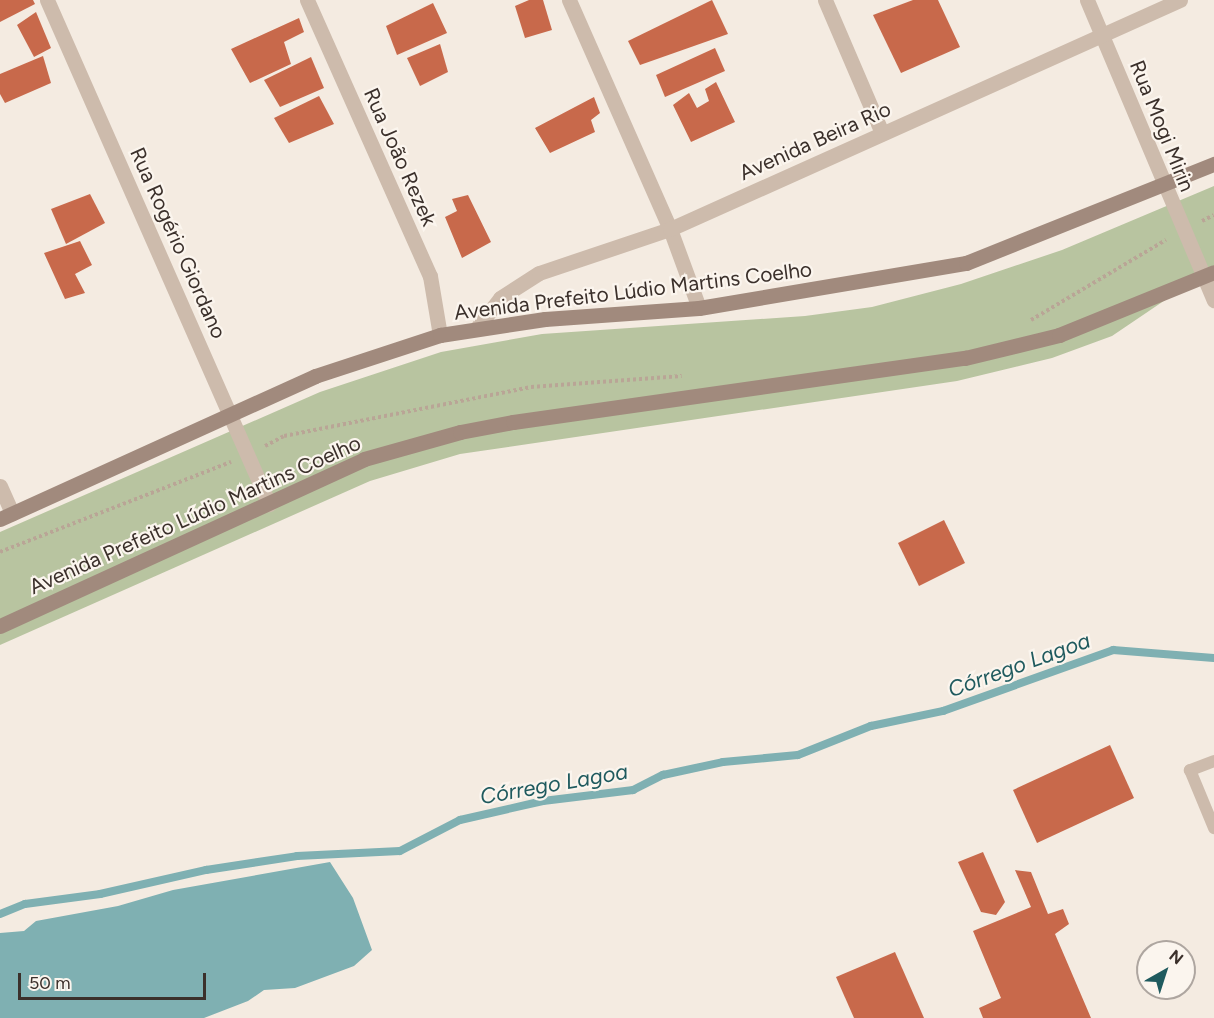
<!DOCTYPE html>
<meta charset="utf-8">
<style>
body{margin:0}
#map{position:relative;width:1214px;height:1018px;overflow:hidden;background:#f4ebe1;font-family:Figtree,sans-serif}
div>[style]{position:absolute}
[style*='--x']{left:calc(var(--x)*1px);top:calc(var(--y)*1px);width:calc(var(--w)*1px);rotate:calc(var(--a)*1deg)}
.green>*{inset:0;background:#b8c4a0}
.water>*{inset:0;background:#7fb0b2}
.stream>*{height:8px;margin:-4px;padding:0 4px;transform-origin:4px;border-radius:4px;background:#7fb0b2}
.building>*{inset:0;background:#c8694b}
.path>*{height:4px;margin-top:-2px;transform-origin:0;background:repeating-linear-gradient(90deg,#b9a596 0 3px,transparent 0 6px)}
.service>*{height:12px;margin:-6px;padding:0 6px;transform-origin:6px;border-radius:6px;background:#cdbbac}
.minor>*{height:15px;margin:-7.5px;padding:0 7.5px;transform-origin:7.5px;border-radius:7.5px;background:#cdbbac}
.secondary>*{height:15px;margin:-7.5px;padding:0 7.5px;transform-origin:7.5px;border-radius:7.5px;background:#a18a7d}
span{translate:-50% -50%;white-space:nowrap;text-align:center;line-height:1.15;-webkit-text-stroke:4.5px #fbf5ee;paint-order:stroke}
.street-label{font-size:21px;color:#3b302b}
.water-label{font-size:22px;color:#1f5a5e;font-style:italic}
.north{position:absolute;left:1136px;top:940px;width:60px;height:60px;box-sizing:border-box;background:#fbf5ee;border:2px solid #aea6a0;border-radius:50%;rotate:39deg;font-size:16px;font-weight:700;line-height:24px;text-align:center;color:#3b302b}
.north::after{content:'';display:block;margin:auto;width:21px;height:27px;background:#1f5a5e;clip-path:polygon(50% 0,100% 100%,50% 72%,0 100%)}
.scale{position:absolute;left:18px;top:973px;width:188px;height:27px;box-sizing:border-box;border:3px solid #3b302b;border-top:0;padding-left:8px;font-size:18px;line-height:21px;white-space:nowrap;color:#3b302b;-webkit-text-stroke:4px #fbf5ee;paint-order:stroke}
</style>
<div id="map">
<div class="green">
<i style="clip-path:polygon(1214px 186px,1214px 267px,1112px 336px,1052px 358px,957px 381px,460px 454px,370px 481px,0 645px,0 532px,320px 392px,441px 352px,542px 334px,805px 316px,872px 307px,961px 284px,1062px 250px)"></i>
</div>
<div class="water">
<i style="clip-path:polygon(330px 862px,353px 898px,372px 950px,354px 966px,295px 988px,264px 990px,248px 1001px,204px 1018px,0 1018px,0 933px,24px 931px,36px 921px,118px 906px,173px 890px)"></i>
</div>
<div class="stream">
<i style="--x:0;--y:914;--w:27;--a:-22"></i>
<i style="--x:25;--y:904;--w:76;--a:-7.6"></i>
<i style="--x:100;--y:894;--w:109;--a:-12.8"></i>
<i style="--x:206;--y:870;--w:92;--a:-8.7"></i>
<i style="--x:297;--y:856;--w:103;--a:-2.8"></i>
<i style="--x:400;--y:851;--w:68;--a:-27.3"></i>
<i style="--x:460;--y:820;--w:85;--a:-12.9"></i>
<i style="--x:543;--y:801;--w:91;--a:-7"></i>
<i style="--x:633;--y:790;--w:34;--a:-27"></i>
<i style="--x:663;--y:775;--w:61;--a:-12.2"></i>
<i style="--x:723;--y:762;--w:75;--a:-5.3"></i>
<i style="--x:798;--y:755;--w:79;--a:-21.7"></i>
<i style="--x:871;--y:726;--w:74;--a:-11.8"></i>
<i style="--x:943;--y:711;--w:181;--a:-19.7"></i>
<i style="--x:1113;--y:650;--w:101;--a:4.5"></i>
</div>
<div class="building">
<i style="clip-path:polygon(0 0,33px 0,35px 4px,0 22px)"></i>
<i style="clip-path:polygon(529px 0,543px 0,552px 30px,525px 38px,515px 6px)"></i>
<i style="clip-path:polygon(712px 0,728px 34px,640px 65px,628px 41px)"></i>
<i style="clip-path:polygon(913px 0,938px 0,960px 47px,901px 73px,873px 15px)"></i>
<i style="clip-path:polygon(433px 3px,447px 33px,397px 55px,386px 26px)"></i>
<i style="clip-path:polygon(36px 12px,51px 48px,34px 57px,17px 25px)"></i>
<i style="clip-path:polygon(299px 18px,304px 32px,284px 42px,291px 64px,250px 83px,231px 49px)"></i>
<i style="clip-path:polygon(440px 44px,448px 72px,420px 86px,407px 58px)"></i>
<i style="clip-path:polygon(715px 48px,725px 71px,665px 97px,656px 75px)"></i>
<i style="clip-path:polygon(43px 56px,51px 83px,5px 103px,0 94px,0 74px)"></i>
<i style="clip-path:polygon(311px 57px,324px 88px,280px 107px,264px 80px)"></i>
<i style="clip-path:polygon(716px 82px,735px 122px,691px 142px,673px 105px,689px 93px,697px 108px,709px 101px,705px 89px)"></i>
<i style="clip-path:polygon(319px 96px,334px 124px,289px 143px,274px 118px)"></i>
<i style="clip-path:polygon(594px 97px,600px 113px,591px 120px,595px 132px,550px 153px,535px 128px)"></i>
<i style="clip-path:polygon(90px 194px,105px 223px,66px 244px,51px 209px)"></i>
<i style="clip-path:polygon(468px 195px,491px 242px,462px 258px,445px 217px,457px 211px,452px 199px)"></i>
<i style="clip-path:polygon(80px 241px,92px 265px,75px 274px,85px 293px,65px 299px,44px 253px)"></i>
<i style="clip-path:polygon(944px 520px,965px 563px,919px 586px,898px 543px)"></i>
<i style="clip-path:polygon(1110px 745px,1134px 798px,1037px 843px,1013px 790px)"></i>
<i style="clip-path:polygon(983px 852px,1005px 902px,996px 915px,981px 912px,958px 862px)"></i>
<i style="clip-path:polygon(1015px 870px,1031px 872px,1048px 914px,1063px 909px,1069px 924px,1055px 934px,1091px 1018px,983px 1018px,979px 1008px,1001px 998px,973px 931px,1031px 907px)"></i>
<i style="clip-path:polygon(895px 952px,924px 1018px,854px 1018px,836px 977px)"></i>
</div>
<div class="path">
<i style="--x:1202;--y:221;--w:13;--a:-27"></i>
<i style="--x:1031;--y:320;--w:157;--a:-30.7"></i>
<i style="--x:265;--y:446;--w:21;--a:-28"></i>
<i style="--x:284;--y:436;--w:252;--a:-11.2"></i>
<i style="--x:531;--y:387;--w:151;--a:-4.2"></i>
<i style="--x:0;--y:552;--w:248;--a:-21.3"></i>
</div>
<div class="service">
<i style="--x:1214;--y:761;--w:26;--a:159"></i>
<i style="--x:1190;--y:770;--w:63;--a:67.5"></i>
</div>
<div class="minor">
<i style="--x:47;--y:0;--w:551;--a:66.23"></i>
<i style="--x:307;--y:0;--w:302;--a:66"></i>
<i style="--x:430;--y:276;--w:60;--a:80.4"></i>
<i style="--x:569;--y:0;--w:250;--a:66.2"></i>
<i style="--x:670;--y:229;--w:84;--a:69.8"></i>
<i style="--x:825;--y:0;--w:145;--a:66.8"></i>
<i style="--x:1087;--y:0;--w:326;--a:67.1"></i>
<i style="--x:476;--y:329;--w:39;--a:-52"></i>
<i style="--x:500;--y:298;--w:46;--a:-32.7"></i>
<i style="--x:539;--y:273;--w:138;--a:-18.6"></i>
<i style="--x:670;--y:229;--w:559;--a:-24.18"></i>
<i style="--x:0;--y:486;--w:30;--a:66"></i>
</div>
<div class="secondary">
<i style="--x:0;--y:519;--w:346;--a:-24.4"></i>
<i style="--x:315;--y:376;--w:132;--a:-18.2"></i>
<i style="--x:440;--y:335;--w:106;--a:-8.7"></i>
<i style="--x:545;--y:319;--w:154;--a:-4.1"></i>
<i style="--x:699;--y:308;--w:271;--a:-9.6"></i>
<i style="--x:966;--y:263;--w:267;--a:-21.8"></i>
<i style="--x:0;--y:626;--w:400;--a:-24.6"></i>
<i style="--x:364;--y:459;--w:100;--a:-15.7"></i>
<i style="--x:460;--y:432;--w:54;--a:-10.7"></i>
<i style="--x:513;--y:422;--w:457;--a:-8.1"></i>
<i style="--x:965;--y:358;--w:97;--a:-13.7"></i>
<i style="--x:1059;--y:335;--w:167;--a:-22.1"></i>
</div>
<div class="street-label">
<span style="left:1162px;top:126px;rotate:68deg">Rua Mogi Mirin</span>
<span style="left:815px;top:141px;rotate:-24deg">Avenida Beira Rio</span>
<span style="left:400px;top:157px;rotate:66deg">Rua João Rezek</span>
<span style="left:178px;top:243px;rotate:66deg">Rua Rogério Giordano</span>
<span style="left:633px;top:291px;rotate:-7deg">Avenida Prefeito Lúdio Martins Coelho</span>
<span style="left:195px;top:515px;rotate:-24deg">Avenida Prefeito Lúdio Martins Coelho</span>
</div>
<div class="water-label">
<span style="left:1019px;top:665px;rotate:-20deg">Córrego Lagoa</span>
<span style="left:554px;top:784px;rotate:-10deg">Córrego Lagoa</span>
</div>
<div class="north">N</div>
<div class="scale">50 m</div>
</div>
